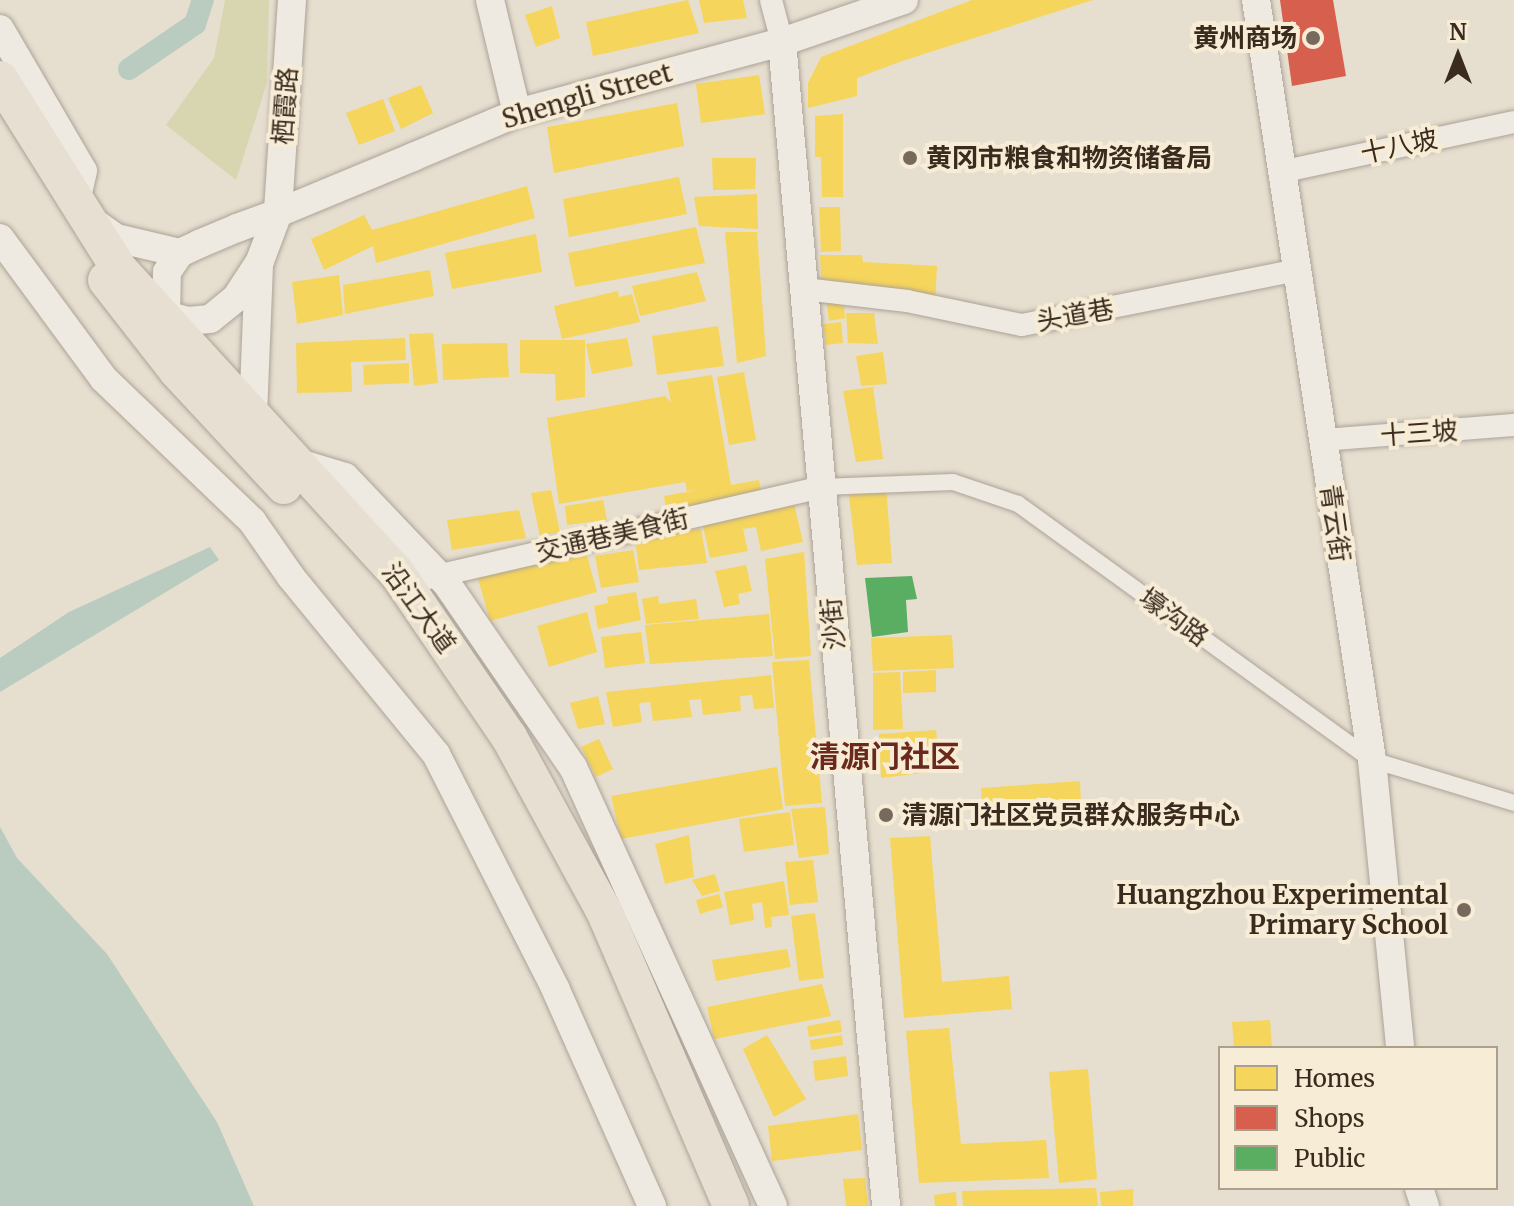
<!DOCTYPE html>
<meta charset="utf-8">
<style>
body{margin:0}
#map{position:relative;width:1514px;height:1206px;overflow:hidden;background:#e6decf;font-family:Merriweather,"Noto Sans SC",serif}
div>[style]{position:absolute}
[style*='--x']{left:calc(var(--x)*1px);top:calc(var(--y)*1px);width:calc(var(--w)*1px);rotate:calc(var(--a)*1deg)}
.green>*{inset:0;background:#d7d6b1}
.water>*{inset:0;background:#bacbc0}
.homes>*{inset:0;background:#f6d55c}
.shops>*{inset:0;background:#d6604d}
.public>*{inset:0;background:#5aae61}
.canal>*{height:22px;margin:-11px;padding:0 11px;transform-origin:11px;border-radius:11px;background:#bacbc0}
.roads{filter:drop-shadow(0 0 2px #aca397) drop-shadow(0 0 2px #aca397)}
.pedestrian>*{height:16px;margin:-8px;padding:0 8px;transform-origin:8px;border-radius:8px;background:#eee9e1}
.minor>*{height:22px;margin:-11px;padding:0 11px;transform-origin:11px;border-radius:11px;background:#eee9e1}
.tertiary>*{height:28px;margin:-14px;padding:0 14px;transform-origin:14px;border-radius:14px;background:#eee9e1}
.primary>*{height:36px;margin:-18px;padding:0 18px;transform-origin:18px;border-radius:18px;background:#e6dfd2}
.dots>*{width:22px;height:22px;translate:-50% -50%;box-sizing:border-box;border:4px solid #f7ecd5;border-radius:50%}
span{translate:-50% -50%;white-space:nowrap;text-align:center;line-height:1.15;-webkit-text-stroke:8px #f7ecd5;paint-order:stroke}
.poi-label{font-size:26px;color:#3b2b1f;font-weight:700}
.right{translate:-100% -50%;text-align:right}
.left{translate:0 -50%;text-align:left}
.street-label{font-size:26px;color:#3b2b1f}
.quarter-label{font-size:30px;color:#6a291c;font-weight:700}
.legend{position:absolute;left:1218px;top:1046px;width:280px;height:144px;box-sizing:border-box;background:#f7ecd5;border:2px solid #ac9f8c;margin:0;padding:10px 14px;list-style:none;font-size:24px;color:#3b2b1f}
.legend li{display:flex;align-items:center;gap:16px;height:40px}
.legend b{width:40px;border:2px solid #ac9f8c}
.north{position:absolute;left:1418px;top:16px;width:80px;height:80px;-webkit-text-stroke:6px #f7ecd5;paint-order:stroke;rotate:0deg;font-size:22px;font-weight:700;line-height:32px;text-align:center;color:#3b2b1f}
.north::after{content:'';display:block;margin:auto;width:28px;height:36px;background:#3b2b1f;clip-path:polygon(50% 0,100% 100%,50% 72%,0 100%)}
</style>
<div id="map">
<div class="green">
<i style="clip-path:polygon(225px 0,269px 0,267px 83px,236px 180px,166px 125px,214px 58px)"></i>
</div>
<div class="water">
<i style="clip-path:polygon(210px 547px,219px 560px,0 692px,0 658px,69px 612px)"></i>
<i style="clip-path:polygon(0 827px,17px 858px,107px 954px,217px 1122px,254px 1206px,0 1206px)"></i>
</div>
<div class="homes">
<i style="clip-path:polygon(688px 0,699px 33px,593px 56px,586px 22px)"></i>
<i style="clip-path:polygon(699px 0,743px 0,747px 18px,704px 23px)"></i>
<i style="clip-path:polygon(972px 0,1093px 0,902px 61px,857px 78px,857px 96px,808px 108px,808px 83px,821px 57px)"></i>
<i style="clip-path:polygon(552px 6px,560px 38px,536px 47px,525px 15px)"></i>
<i style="clip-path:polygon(759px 75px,765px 114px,701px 123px,696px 84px)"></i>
<i style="clip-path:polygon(421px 85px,433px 113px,401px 129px,388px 98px)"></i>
<i style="clip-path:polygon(383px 99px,395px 131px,359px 145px,346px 113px)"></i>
<i style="clip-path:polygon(677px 103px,684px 146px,554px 173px,547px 127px)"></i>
<i style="clip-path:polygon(843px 114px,843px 197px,822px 197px,821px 157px,815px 157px,815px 116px)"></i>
<i style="clip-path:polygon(712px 158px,756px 158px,755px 189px,713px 190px)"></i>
<i style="clip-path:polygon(679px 177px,687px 214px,569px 237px,563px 199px)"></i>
<i style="clip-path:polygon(527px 186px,535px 218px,376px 263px,373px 246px,324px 270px,311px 239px,364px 215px,372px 230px)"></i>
<i style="clip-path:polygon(757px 194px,758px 229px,699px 226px,694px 197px)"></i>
<i style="clip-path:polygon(819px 207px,840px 207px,841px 251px,821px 252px)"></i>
<i style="clip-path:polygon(696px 227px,705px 263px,575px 287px,568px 253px)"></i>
<i style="clip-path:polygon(725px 232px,757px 232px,766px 356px,737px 363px)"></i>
<i style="clip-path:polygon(536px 234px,542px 272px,452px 289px,445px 253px)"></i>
<i style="clip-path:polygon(820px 255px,862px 255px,863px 262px,937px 266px,935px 306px,822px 290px)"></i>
<i style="clip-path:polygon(430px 270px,434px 296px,345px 314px,343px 285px)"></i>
<i style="clip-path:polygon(697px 272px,706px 301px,640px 316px,632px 286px)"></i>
<i style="clip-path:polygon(339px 275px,343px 315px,297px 324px,292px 282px)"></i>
<i style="clip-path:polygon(618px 291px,619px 297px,632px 294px,640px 322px,562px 339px,554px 306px)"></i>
<i style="clip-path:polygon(843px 295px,845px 318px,829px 321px,826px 298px)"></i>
<i style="clip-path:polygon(846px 313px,874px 313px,878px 344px,848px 343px)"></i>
<i style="clip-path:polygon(841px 322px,843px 343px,826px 345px,823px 324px)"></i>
<i style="clip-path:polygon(718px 326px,724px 366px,657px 375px,652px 336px)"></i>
<i style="clip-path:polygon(433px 333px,438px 383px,414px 386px,409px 334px)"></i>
<i style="clip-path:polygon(405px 338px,406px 360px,351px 362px,352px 392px,297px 393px,296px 343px)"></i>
<i style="clip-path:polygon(627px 338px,633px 366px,592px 374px,586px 344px)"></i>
<i style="clip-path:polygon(520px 340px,585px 340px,585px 397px,556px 401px,555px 374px,520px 373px)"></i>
<i style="clip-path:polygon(507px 343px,509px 377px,443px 380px,442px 344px)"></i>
<i style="clip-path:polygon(883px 352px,887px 384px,861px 386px,856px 356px)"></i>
<i style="clip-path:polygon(409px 363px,409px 383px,364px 385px,363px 365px)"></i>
<i style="clip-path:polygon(744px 372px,756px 440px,729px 445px,717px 377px)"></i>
<i style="clip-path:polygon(712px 375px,731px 485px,759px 480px,762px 495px,667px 514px,664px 496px,698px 490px,687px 491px,685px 482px,559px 504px,547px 418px,665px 396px,671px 402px,667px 382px)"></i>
<i style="clip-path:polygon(873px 387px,883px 459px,856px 462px,843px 391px)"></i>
<i style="clip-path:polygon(886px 486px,892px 563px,857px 565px,848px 487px)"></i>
<i style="clip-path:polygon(551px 490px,560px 532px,540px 536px,531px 493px)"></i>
<i style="clip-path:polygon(603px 500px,607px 520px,567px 525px,565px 506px)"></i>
<i style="clip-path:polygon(794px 504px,803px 542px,761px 551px,756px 527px,743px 529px,748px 551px,710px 558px,702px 522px)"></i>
<i style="clip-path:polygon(519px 510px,526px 538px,452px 550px,447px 520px)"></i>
<i style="clip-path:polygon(701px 529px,707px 563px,639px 570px,635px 538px)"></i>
<i style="clip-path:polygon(585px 548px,597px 592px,490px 621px,477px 575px)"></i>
<i style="clip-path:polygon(633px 550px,639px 582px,601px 588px,595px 556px)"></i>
<i style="clip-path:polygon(804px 552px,811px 656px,775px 659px,765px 559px)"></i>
<i style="clip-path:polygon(746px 565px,752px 591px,738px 594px,740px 604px,724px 607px,715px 571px)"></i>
<i style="clip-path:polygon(636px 592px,641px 620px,598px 629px,594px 606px,608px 603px,607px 597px)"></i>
<i style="clip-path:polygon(658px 596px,659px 604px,696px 599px,699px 619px,646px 624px,642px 599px)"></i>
<i style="clip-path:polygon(587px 612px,597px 652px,549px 667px,537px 626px)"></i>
<i style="clip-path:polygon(769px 614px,773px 656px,650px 664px,645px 625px)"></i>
<i style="clip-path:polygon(641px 632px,645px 663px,605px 668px,601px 637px)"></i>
<i style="clip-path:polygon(952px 635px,954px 668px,873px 671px,871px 638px)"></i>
<i style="clip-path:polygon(809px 660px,822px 803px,785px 806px,772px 662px)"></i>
<i style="clip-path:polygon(936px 670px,936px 692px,903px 693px,903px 672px)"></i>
<i style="clip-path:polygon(900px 672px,903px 729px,873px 730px,873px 673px)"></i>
<i style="clip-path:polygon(771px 675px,774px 708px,754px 709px,752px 695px,740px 696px,741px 711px,703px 715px,701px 699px,689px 700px,692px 717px,653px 721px,650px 702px,639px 703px,642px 722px,613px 727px,606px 692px)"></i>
<i style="clip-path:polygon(598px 696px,605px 724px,578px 729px,570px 703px)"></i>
<i style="clip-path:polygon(936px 730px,940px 771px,881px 778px,879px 734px)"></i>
<i style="clip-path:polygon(599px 739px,613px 769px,596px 777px,581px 747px)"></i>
<i style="clip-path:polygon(777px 767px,783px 809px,621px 839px,611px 796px)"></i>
<i style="clip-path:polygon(1080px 781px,1082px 824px,984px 828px,981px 788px)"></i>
<i style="clip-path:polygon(825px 807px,829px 854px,799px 858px,791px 809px)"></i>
<i style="clip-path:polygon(790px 812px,794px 845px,744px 852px,739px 819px)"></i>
<i style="clip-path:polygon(689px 835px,694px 877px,665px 884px,655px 844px)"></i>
<i style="clip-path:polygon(930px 836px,942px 982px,1009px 976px,1012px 1009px,904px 1018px,890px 838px)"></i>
<i style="clip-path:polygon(813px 860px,818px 902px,790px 905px,785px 862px)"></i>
<i style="clip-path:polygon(715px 874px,720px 891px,702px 896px,692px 880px)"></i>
<i style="clip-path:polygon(784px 881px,789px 915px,771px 917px,772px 927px,765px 928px,762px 902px,752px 904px,754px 920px,730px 925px,724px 892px)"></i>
<i style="clip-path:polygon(719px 894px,723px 907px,700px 914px,696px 900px)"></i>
<i style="clip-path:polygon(815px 913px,824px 978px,799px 981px,791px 916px)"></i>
<i style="clip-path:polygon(787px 949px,791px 967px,716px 981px,712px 960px)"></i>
<i style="clip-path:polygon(822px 984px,831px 1016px,714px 1039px,707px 1007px)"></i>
<i style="clip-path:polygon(840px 1020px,842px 1032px,809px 1037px,807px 1026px)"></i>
<i style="clip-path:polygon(1270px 1020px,1272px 1048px,1234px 1048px,1232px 1022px)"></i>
<i style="clip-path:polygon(949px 1028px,961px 1144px,1046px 1140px,1049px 1178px,919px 1183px,906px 1031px)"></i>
<i style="clip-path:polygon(767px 1035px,806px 1099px,774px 1117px,743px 1049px)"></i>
<i style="clip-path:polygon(842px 1035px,843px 1045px,811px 1050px,810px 1040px)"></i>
<i style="clip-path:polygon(846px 1056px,848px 1076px,815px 1081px,813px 1061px)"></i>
<i style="clip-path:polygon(1088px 1069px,1097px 1179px,1059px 1183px,1049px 1072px)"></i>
<i style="clip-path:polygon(858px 1114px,862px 1150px,772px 1161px,768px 1126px)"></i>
<i style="clip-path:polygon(865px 1178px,868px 1206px,846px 1206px,843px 1179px)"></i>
<i style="clip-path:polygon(1096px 1188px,1098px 1206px,963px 1206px,962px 1191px)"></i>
<i style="clip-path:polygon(1133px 1189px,1133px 1206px,1101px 1206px,1100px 1192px)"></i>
<i style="clip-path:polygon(956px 1192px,957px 1206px,935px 1206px,934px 1195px)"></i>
</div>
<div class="shops">
<i style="clip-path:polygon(1280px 0,1333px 0,1346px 76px,1292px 86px)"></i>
</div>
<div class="public">
<i style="clip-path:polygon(912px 576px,917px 599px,906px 600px,908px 632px,872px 637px,865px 578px)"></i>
</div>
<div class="canal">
<i style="--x:129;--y:69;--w:80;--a:-34.3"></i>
<i style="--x:195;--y:24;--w:25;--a:-72"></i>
</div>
<div class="roads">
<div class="pedestrian">
<i style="--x:821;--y:487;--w:132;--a:-2.2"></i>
<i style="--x:953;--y:482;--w:69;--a:18.7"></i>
<i style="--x:1018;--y:504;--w:437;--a:35.9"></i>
<i style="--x:1372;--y:760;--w:148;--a:16.8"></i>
</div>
<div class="minor">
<i style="--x:771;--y:0;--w:43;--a:75.3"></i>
<i style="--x:1285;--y:171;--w:234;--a:-12.1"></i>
<i style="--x:804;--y:289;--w:104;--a:6.6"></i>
<i style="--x:907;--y:301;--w:117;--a:11.8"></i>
<i style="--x:1022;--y:325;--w:281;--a:-11.3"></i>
<i style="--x:1323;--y:440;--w:192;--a:-4.5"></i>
<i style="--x:428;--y:578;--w:403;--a:-13"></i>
</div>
<div class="tertiary">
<i style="--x:292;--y:0;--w:213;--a:93.8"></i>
<i style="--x:278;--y:213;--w:51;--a:110.6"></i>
<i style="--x:260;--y:261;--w:44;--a:123"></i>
<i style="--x:236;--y:298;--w:33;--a:141"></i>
<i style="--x:210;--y:319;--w:22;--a:175"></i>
<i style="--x:188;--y:321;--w:23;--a:-165"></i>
<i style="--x:166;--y:315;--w:43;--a:-88.7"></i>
<i style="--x:167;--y:272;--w:23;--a:-56"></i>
<i style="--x:180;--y:253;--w:21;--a:-25"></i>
<i style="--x:199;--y:244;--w:41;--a:-22.8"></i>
<i style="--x:237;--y:228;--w:44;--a:-20.1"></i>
<i style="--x:278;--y:213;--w:146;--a:-22.5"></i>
<i style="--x:413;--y:157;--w:113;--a:-22.9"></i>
<i style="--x:517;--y:113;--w:274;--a:-15"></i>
<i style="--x:782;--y:42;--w:129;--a:-19"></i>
<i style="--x:490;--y:0;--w:116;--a:76.6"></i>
<i style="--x:1256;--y:0;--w:769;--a:81.32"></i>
<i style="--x:1372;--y:760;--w:289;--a:84.4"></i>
<i style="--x:0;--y:29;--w:164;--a:59.7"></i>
<i style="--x:83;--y:171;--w:32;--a:103"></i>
<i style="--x:782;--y:42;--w:1169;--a:84.89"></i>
<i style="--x:92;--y:221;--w:29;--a:35"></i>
<i style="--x:116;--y:238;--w:66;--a:13.2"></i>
<i style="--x:0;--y:238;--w:175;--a:53.6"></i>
<i style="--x:104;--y:379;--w:205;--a:43.8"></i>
<i style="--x:252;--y:521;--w:68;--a:55.1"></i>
<i style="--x:291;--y:577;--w:229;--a:50.7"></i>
<i style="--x:436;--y:754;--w:263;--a:63"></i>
<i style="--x:555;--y:988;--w:239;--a:66"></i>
<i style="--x:253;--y:415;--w:151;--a:-87.7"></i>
<i style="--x:295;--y:462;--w:52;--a:16.7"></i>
<i style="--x:345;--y:477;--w:148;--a:46.4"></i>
<i style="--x:447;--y:584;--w:222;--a:55.5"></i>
<i style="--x:573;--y:767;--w:482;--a:65.5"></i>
<i style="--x:1419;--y:1188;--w:19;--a:72"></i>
</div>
<div class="primary">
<i style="--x:0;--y:79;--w:226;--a:57.9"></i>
<i style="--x:120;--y:270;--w:411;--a:47.6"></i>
<i style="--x:397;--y:573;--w:199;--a:55.7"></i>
<i style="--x:509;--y:737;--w:198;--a:61.4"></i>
<i style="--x:604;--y:911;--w:321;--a:66.7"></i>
<i style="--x:106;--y:280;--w:115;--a:52"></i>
<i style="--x:177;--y:371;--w:157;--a:47.1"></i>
</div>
</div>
<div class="dots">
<i style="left:1313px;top:38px;background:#776a5d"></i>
<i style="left:910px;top:158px;background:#776a5d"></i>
<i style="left:886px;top:815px;background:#776a5d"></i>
<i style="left:1464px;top:910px;background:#776a5d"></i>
</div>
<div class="poi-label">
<span class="right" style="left:1297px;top:38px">黄州商场</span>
<span class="left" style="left:926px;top:158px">黄冈市粮食和物资储备局</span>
<span class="left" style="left:902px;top:815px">清源门社区党员群众服务中心</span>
<span class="right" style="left:1448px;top:910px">Huangzhou Experimental<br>Primary School</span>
</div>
<div class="street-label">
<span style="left:587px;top:96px;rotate:-16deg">Shengli Street</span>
<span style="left:285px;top:106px;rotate:-86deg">栖霞路</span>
<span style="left:1399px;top:146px;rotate:-12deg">十八坡</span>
<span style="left:1075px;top:315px;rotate:-10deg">头道巷</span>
<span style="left:1419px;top:433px;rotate:-4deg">十三坡</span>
<span style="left:1335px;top:523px;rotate:82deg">青云街</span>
<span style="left:612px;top:535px;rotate:-13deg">交通巷美食街</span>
<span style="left:419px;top:608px;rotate:54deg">沿江大道</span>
<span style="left:1174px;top:617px;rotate:36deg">壕沟路</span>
<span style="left:833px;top:624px;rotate:-95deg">沙街</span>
</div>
<div class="quarter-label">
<span style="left:885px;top:756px">清源门社区</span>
</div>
<ul class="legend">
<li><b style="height:22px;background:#f6d55c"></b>Homes</li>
<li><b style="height:22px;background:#d6604d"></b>Shops</li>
<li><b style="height:22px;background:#5aae61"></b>Public</li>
</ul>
<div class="north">N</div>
</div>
